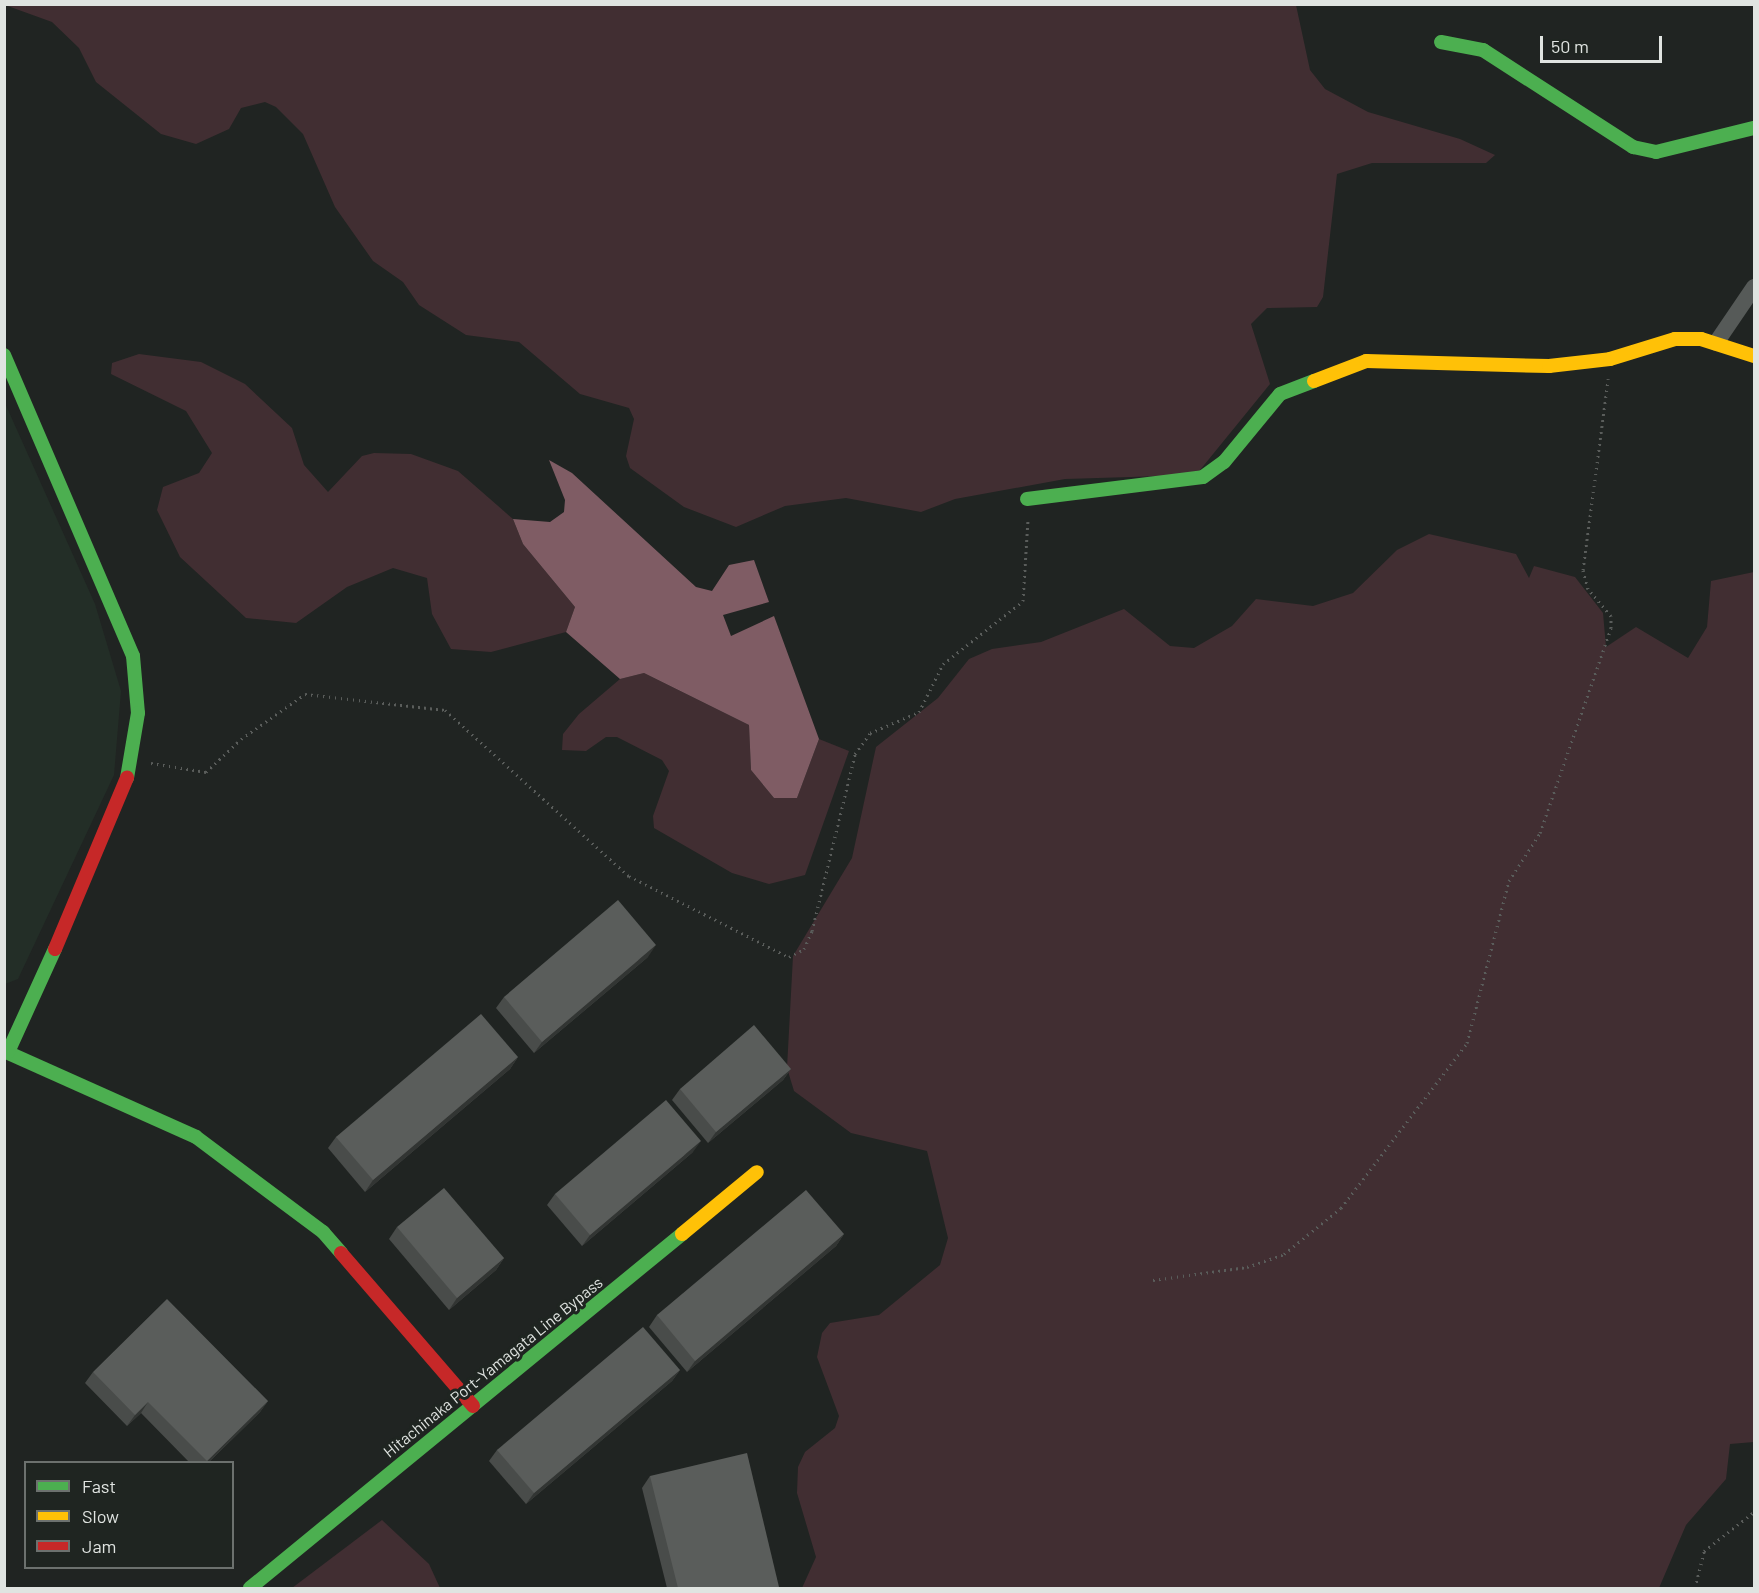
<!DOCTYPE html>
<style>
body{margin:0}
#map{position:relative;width:1759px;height:1593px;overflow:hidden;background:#202422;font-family:Barlow,sans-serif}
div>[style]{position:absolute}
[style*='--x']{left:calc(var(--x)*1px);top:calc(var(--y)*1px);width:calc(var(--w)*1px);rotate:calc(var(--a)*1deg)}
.built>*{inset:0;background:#232e27}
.green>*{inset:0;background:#412e32}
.water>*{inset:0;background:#7f5c64}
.path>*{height:3px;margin-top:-1.5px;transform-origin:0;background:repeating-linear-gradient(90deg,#5a5d5b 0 1.5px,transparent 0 6px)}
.street>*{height:16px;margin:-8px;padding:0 8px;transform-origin:8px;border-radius:8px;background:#565a58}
.fast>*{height:14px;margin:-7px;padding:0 7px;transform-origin:7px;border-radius:7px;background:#4caf50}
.slow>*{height:14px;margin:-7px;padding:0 7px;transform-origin:7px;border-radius:7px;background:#ffc107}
.jam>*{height:14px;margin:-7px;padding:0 7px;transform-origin:7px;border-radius:7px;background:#c62828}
.wall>*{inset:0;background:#494c4a}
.shaded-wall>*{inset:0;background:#323533}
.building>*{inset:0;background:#5a5d5b}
span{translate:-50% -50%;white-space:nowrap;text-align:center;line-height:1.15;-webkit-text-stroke:6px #1f2521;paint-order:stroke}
.street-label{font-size:16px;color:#e0e4e1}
.frame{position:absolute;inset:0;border:6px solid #e0e4e1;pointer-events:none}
.legend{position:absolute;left:24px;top:1461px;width:210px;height:108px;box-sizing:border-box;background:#1f2521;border:2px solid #6c716e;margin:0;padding:8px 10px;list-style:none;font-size:18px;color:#e0e4e1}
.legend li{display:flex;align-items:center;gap:12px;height:30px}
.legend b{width:30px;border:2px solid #6c716e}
.scale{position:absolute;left:1540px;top:36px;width:122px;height:27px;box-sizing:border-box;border:3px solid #e0e4e1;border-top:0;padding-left:8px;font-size:18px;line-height:21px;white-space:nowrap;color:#e0e4e1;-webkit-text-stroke:4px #1f2521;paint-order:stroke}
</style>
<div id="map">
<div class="built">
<i style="clip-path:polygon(4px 401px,95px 604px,121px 691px,114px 775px,18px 979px,5px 984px)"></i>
</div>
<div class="green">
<i style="clip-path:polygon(5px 5px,1296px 5px,1310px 70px,1325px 89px,1368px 112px,1460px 139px,1495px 155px,1486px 163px,1372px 163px,1337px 174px,1323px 297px,1317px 307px,1267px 308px,1251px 324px,1270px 384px,1196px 475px,1065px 479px,955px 499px,921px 512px,846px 498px,785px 506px,736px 527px,684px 507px,630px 468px,626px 456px,634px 419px,629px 408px,580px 394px,519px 342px,466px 335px,419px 305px,403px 282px,373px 261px,335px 207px,303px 134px,276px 107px,265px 102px,241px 108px,229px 129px,196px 144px,161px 134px,96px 82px,79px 48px,52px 22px)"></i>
<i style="clip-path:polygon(139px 354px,201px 362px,245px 384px,292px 428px,304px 465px,328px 492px,362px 456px,374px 453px,411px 454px,458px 471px,513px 519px,523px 544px,575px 607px,566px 632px,491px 652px,451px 649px,432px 614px,427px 578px,393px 568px,347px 587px,296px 623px,246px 618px,180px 557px,157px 510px,163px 487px,199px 473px,212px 453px,186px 411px,111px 374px,112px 363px)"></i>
<i style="clip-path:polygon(1429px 534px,1516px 554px,1529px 578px,1534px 566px,1575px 577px,1603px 613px,1606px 647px,1636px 627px,1688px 658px,1707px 627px,1711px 581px,1754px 572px,1754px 1442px,1730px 1444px,1726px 1479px,1686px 1525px,1659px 1588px,802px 1588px,816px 1557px,797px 1493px,798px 1467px,805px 1452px,835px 1428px,839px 1416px,817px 1357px,822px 1333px,830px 1323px,879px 1315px,940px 1265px,948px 1238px,927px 1151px,851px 1133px,794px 1091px,787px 1068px,793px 956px,852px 858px,876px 747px,938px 698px,969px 659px,992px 649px,1041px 642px,1124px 609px,1170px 646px,1194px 648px,1232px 626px,1256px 599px,1313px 606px,1353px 593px,1397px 550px)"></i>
<i style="clip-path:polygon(644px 673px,749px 725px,751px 770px,774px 798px,797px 798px,819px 739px,849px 751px,805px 875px,769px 884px,732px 873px,654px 828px,653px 816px,669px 771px,662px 760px,617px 737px,606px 737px,586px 751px,562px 750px,563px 734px,579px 714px,620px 679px)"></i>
<i style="clip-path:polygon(382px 1520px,429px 1564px,440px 1588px,292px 1588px)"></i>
</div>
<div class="water">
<i style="clip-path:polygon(549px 460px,572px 473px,696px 587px,712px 591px,729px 565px,754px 560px,769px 602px,723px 615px,731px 636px,774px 616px,819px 739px,797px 798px,774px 798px,751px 770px,749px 725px,644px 673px,620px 679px,566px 632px,575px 607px,523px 544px,513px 519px,550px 522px,564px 512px,565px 500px)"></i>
</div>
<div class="path">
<i style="--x:151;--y:763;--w:56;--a:9.3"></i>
<i style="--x:206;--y:772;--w:48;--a:-43.3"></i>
<i style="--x:241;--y:739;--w:78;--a:-35.1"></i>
<i style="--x:305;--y:694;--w:141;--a:6.5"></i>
<i style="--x:445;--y:710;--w:248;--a:42.1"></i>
<i style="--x:629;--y:876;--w:179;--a:26.9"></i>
<i style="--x:789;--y:957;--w:17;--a:-28"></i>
<i style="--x:804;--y:949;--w:20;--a:-66"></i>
<i style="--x:812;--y:931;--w:182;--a:-76.3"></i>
<i style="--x:855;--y:754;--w:26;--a:-54"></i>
<i style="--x:870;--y:733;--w:53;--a:-23.2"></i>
<i style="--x:919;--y:712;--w:54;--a:-63.4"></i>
<i style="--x:943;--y:664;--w:102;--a:-38.2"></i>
<i style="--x:1023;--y:601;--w:82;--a:-86.5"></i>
<i style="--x:1153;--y:1280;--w:95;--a:-7.9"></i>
<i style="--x:1247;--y:1267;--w:39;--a:-19"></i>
<i style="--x:1284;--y:1254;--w:73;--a:-38.9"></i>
<i style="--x:1341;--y:1208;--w:208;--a:-52.6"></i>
<i style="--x:1467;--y:1043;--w:167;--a:-75.5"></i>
<i style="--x:1509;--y:881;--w:57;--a:-57.1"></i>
<i style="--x:1540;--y:833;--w:217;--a:-70.9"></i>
<i style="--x:1611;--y:628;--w:12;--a:-90"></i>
<i style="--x:1611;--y:616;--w:35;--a:-130"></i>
<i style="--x:1588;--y:589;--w:20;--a:-105"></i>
<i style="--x:1583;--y:570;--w:193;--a:-82.5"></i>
<i style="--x:1695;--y:1588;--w:38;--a:-76"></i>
<i style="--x:1704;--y:1551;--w:63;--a:-38"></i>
</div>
<div class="street">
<i style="--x:1716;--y:343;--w:68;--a:-55.8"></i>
</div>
<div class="fast">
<i style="--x:1441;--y:42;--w:43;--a:10.8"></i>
<i style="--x:1483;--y:50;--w:179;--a:32.9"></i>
<i style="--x:1633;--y:147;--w:24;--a:12"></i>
<i style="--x:1656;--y:152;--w:101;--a:-13.8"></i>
<i style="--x:4;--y:355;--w:327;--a:66.8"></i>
<i style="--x:133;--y:656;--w:57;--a:85"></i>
<i style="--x:138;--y:713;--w:66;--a:99.6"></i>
<i style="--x:1027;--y:499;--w:177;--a:-7.1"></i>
<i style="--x:1203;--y:477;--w:26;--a:-36"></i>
<i style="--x:1224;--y:462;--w:88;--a:-50.5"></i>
<i style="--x:1280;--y:394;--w:36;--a:-21"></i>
<i style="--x:4;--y:1051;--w:210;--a:24.1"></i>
<i style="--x:196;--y:1137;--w:159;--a:36.8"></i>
<i style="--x:323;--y:1232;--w:28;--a:49"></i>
<i style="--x:8;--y:1052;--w:113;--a:-65.5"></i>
<i style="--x:250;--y:1588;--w:559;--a:-39.33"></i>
</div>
<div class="slow">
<i style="--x:1314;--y:381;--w:56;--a:-21"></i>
<i style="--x:1366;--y:361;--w:183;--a:1.6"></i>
<i style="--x:1549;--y:366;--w:61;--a:-6.5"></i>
<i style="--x:1610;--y:359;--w:68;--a:-17.1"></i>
<i style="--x:1675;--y:339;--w:26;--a:0"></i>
<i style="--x:1701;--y:339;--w:56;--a:17.8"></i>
<i style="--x:682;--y:1234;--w:97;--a:-39.6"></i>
</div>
<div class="jam">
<i style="--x:55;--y:949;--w:186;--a:-67.2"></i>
<i style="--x:341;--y:1253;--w:202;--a:49.2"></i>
</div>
<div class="wall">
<i style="clip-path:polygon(648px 957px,534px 1053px,496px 1008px,504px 997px)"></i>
<i style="clip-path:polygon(518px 1057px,510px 1069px,365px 1192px,328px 1148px,336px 1137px)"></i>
<i style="clip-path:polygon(791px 1069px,783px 1080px,708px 1143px,672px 1100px,680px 1089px)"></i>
<i style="clip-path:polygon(693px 1152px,582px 1246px,547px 1205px,555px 1194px)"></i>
<i style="clip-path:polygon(397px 1227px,504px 1258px,496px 1270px,449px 1310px,389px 1239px)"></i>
<i style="clip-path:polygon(844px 1234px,836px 1246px,687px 1372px,649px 1327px,657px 1315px)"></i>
<i style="clip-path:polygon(680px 1370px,672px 1381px,526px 1504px,489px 1461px,497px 1450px)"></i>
<i style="clip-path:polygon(93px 1372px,268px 1401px,260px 1412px,209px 1462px,189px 1462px,141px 1413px,127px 1426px,85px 1383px)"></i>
<i style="clip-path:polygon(650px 1476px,778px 1588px,667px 1588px,642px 1488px)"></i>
</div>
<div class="shaded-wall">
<i style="clip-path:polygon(656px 945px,648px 957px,534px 1053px,542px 1042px)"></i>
<i style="clip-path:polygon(518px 1057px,510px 1069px,365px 1192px,373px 1180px)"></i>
<i style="clip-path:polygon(791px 1069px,783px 1080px,708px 1143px,716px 1132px)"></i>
<i style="clip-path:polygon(701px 1141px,693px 1152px,582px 1246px,590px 1235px)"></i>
<i style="clip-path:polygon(844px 1234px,836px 1246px,687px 1372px,695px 1361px)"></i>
<i style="clip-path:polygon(504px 1258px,496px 1270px,449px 1310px,457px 1298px)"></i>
<i style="clip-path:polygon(680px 1370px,672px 1381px,526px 1504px,534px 1493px)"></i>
<i style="clip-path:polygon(268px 1401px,260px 1412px,209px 1462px,206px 1462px)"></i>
<i style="clip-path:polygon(148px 1402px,141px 1413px,127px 1426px,135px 1415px)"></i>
</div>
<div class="building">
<i style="clip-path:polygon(618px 900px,656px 945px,542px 1042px,504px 997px)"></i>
<i style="clip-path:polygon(481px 1014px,518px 1057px,373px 1180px,336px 1137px)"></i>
<i style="clip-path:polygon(754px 1025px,791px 1069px,716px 1132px,680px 1089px)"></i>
<i style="clip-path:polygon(666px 1100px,701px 1141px,590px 1235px,555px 1194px)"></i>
<i style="clip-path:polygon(444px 1188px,504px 1258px,457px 1298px,397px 1227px)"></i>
<i style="clip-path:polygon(806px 1190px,844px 1234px,695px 1361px,657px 1315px)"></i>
<i style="clip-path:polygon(167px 1299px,268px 1401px,207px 1461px,148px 1402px,135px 1415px,93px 1372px)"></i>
<i style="clip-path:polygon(643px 1327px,680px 1370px,534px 1493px,497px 1450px)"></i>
<i style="clip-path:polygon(747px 1453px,779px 1587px,773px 1588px,678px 1588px,650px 1476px)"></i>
</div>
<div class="street-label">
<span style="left:493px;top:1367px;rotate:-39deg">Hitachinaka Port-Yamagata Line Bypass</span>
</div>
<div class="frame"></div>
<ul class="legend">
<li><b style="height:8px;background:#4caf50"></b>Fast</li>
<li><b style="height:8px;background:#ffc107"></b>Slow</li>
<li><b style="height:8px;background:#c62828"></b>Jam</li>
</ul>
<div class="scale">50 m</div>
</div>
